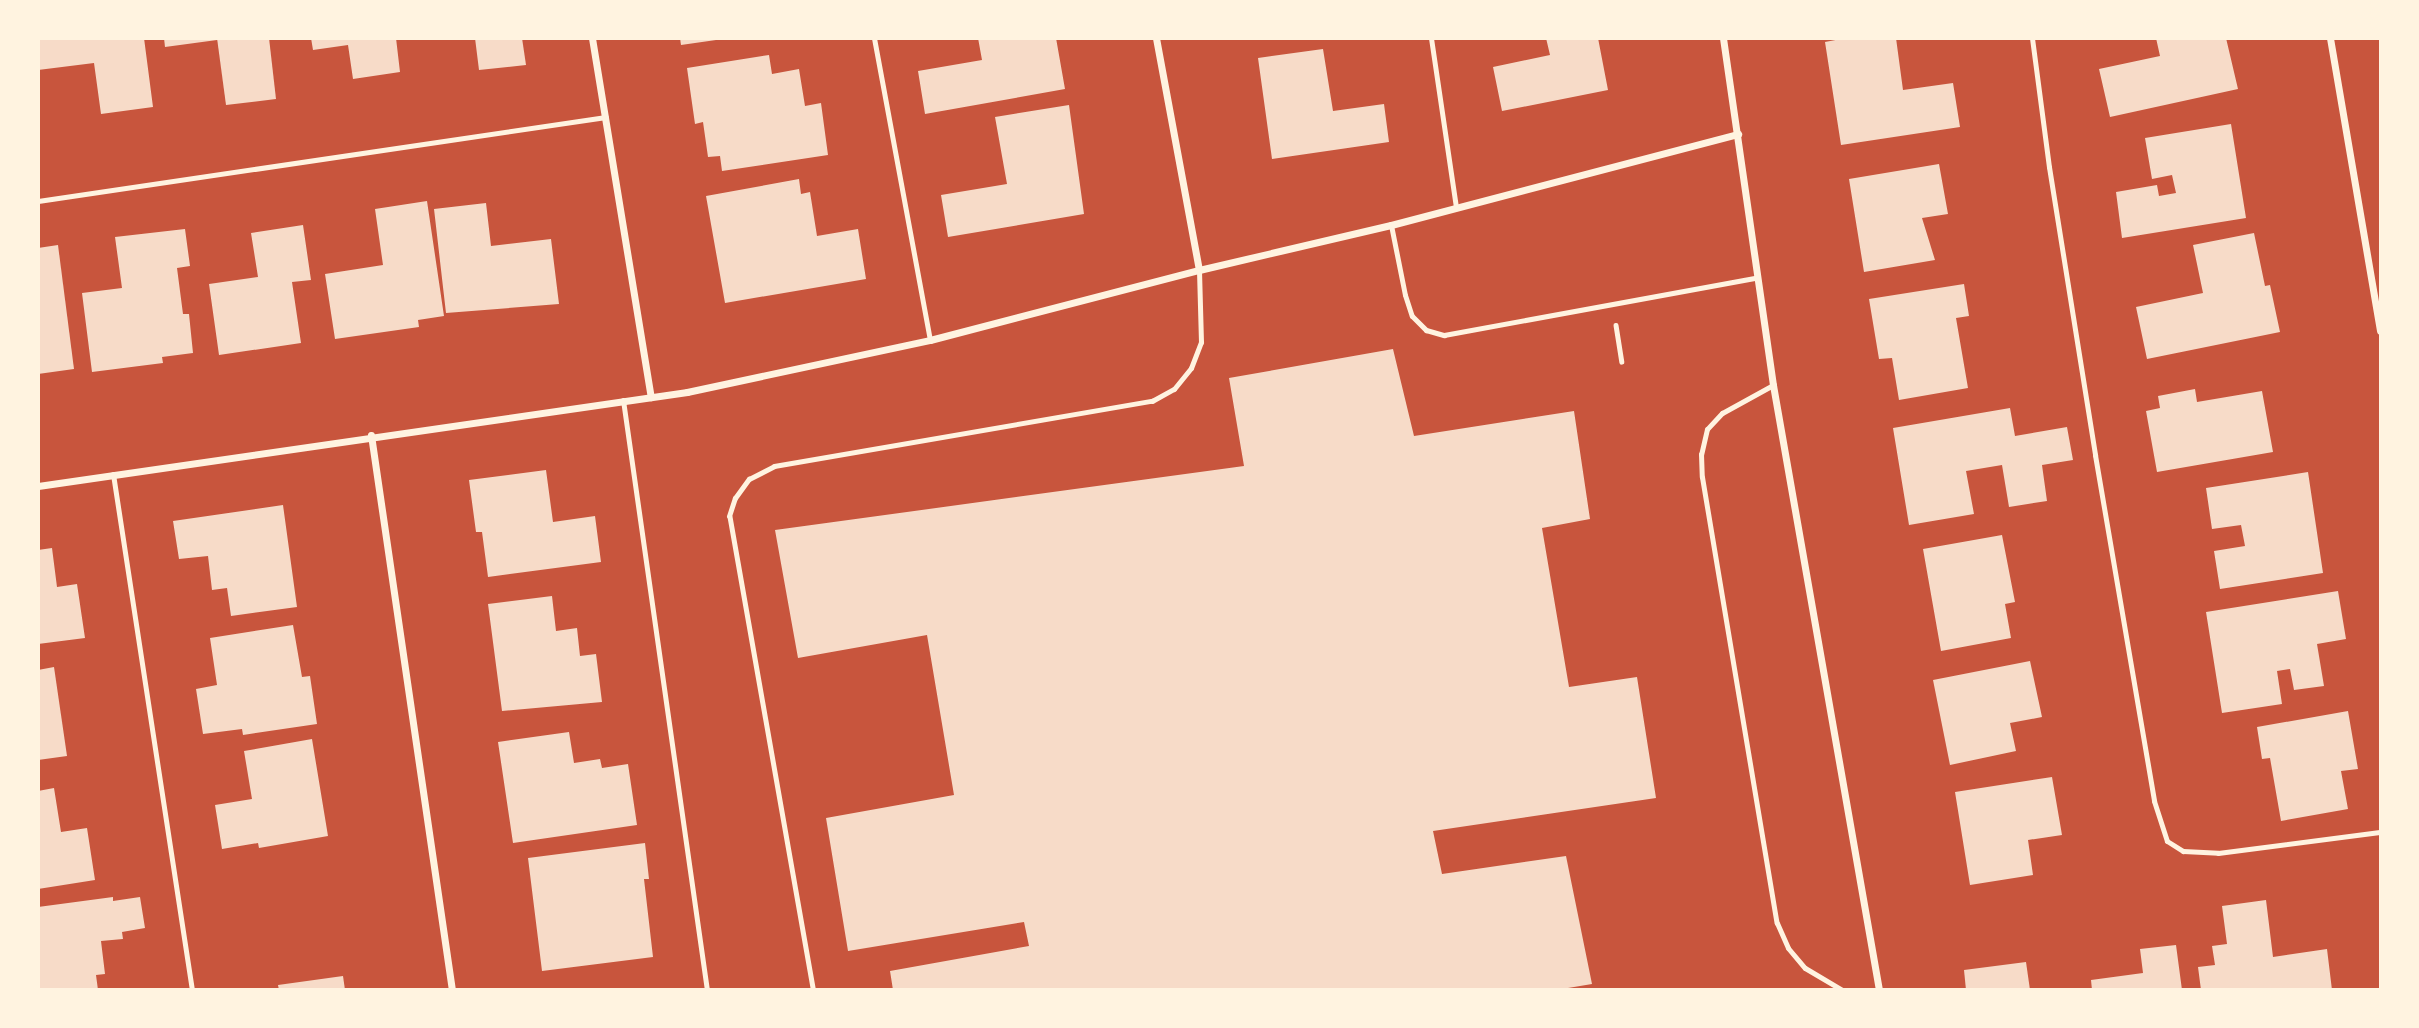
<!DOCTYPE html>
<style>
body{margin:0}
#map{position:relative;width:2419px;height:1028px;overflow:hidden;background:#c8553d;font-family:"PT Sans Narrow",sans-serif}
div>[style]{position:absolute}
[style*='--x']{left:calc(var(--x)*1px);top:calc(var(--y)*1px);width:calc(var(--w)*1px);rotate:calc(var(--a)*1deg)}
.building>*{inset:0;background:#f7dbc8}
.path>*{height:4.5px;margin:-2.25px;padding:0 2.25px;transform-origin:2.25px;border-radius:2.25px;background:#fff3e0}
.service>*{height:5px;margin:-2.5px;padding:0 2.5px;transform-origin:2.5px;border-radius:2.5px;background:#fff3e0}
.minor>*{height:7px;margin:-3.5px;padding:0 3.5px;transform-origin:3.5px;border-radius:3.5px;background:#fff3e0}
span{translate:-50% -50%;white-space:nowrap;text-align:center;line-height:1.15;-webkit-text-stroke:7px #fff3e0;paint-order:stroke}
.frame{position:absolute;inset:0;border:40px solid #fff3e0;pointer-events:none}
</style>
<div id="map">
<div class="building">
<i style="clip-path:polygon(38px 38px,144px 38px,153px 107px,101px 114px,94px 63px,38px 70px)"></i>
<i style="clip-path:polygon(164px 38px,217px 38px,217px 40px,165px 47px)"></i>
<i style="clip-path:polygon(217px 38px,269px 38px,276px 99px,226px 105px)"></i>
<i style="clip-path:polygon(311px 38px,396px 38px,400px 72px,353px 79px,348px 45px,313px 50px)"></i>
<i style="clip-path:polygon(475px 38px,522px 38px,526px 65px,479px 70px)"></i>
<i style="clip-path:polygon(680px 38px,716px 38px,716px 40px,681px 45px)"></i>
<i style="clip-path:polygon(978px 38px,1056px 38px,1065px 89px,925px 114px,918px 71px,982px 60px)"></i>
<i style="clip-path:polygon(1546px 38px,1598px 38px,1608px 90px,1502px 111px,1493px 67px,1550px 55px)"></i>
<i style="clip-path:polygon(1846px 38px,1896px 38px,1903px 90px,1953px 83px,1960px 127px,1841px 145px,1825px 42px)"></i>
<i style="clip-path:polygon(2156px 38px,2226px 38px,2238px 89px,2110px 117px,2099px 69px,2160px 56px)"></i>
<i style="clip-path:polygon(1323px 49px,1333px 111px,1384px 104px,1389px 142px,1272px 159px,1258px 58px)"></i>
<i style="clip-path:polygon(769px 55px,772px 74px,799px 69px,805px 106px,821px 103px,828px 155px,722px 171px,720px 156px,708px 157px,703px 122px,695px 124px,687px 68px)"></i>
<i style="clip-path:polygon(1069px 105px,1084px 214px,948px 237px,941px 195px,1007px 184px,995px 117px)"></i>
<i style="clip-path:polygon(2231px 124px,2246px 218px,2122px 238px,2116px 192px,2157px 185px,2159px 196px,2176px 193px,2172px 175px,2152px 179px,2145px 138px)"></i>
<i style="clip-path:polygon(1939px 164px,1948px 214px,1922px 218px,1935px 260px,1864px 272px,1849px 179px)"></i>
<i style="clip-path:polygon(799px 179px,801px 194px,810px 192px,817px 236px,858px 229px,866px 279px,725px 303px,706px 196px)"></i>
<i style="clip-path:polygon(427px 201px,444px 316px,418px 320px,419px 327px,335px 339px,325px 274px,383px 265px,375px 209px)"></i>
<i style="clip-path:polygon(486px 203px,491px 246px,551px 239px,559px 304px,446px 313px,434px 209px)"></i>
<i style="clip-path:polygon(303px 225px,311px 280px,292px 282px,301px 343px,219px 355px,209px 284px,258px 277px,251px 233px)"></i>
<i style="clip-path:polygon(185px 229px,190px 266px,177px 268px,183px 314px,189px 314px,193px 353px,162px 357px,163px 363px,92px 372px,82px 293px,122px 288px,115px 237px)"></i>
<i style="clip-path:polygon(2254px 233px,2265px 286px,2270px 285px,2280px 332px,2147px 359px,2136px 307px,2203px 293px,2193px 245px)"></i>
<i style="clip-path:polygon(58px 245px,74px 369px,38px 374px,38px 248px)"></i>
<i style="clip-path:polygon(1964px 284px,1969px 316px,1956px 318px,1968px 388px,1899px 400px,1892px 358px,1879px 359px,1869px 299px)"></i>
<i style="clip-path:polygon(1393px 349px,1414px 436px,1574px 411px,1590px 519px,1542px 528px,1569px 687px,1637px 677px,1656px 798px,1433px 831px,1442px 874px,1566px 856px,1592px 984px,1556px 990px,893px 990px,890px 971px,1029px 946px,1024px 922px,848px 951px,826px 818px,954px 795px,927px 635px,798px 658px,775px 530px,1244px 466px,1229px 378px)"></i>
<i style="clip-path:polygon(2195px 389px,2197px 402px,2262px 391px,2273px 452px,2157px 472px,2146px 411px,2160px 408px,2158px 396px)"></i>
<i style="clip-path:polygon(2010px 408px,2015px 436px,2067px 427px,2073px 460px,2042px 465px,2047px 501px,2009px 507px,2002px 465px,1966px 471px,1974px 514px,1909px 525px,1893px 428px)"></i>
<i style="clip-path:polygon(546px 470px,553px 522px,595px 516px,601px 562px,488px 577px,482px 532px,476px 532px,469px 480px)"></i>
<i style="clip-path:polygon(2308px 472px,2323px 573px,2220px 589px,2214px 551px,2245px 546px,2241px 525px,2212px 529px,2206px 488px)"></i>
<i style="clip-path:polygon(283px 505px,297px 607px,231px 616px,227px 588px,212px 590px,208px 556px,179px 559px,173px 521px)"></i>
<i style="clip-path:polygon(2002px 535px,2015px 602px,2005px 604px,2011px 638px,1941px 651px,1923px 549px)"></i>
<i style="clip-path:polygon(52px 548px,57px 587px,77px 584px,85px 638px,38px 644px,38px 550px)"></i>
<i style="clip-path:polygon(2338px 591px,2346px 639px,2317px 644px,2324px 686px,2294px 690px,2290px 669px,2277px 671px,2282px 704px,2222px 713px,2206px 612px)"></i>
<i style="clip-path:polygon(552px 596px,556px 631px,577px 628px,580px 656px,596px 654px,602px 702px,502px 711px,488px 604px)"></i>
<i style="clip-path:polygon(293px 625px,302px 677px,310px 676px,317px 724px,243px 735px,242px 729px,203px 734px,196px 689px,217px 685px,210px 638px)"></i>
<i style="clip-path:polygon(2030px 661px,2042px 717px,2010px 723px,2016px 751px,1950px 765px,1933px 680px)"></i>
<i style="clip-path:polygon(54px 667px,67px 756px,38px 760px,38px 670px)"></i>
<i style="clip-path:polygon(2348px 711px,2358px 769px,2341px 771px,2348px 809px,2281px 821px,2270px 758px,2262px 759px,2257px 727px)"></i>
<i style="clip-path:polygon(569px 732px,574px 763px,600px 759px,602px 768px,628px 764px,637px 825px,513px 843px,498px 742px)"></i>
<i style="clip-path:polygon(312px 739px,328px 836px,259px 848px,258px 843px,222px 849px,215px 805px,252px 799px,244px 751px)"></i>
<i style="clip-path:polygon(2052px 777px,2062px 835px,2028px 840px,2033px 875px,1970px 885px,1955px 792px)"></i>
<i style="clip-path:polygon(54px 788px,61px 832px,87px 828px,95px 880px,38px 889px,38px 791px)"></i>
<i style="clip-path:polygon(645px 843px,649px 879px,644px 879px,653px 957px,542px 971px,528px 858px)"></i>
<i style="clip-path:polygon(113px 897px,113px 901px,140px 897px,145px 928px,122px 932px,123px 939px,101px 941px,105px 974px,96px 975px,98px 990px,38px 990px,38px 907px)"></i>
<i style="clip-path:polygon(2266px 900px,2273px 957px,2327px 949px,2332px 990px,2201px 990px,2198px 967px,2215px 965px,2212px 946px,2227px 944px,2222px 906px)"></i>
<i style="clip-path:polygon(2176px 945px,2182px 990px,2092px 990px,2091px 980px,2143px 973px,2140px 949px)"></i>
<i style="clip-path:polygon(2026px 962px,2030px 990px,1966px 990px,1964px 970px)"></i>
<i style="clip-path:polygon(343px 976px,345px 990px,279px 990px,278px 985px)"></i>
</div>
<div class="path">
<i style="--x:1616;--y:325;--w:37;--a:81"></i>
</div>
<div class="service">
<i style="--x:874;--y:38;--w:307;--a:79.5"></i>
<i style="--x:1431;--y:38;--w:172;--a:81.6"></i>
<i style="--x:2032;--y:38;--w:130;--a:82.5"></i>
<i style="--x:2049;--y:167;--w:292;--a:80.9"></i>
<i style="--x:2095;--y:455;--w:351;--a:80.3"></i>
<i style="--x:2154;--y:801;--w:42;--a:72"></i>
<i style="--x:2167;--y:841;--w:19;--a:32"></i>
<i style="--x:2183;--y:851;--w:35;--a:3"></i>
<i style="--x:2218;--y:853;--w:163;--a:-7.4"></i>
<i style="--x:38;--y:201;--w:574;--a:-8.41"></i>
<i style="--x:1391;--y:225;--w:71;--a:78.7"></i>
<i style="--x:1405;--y:295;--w:22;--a:72"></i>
<i style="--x:1412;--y:316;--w:20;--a:45"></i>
<i style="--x:1426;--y:330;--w:19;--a:16"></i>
<i style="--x:1444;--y:335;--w:317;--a:-10.4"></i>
<i style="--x:1773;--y:385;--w:58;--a:151.2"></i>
<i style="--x:1722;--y:413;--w:22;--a:133"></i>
<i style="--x:1707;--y:429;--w:26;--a:103"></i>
<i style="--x:1701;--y:454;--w:23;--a:88"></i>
<i style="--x:1702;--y:477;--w:452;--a:80.5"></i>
<i style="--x:1777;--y:923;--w:27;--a:66"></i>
<i style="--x:1788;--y:948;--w:26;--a:50"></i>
<i style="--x:1805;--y:968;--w:43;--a:30.7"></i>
<i style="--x:623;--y:400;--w:596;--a:81.9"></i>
<i style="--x:113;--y:474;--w:522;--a:81.3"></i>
<i style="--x:813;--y:990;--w:481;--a:-100"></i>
<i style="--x:729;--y:516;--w:19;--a:-72"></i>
<i style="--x:735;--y:498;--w:24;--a:-54"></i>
<i style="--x:749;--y:479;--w:28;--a:-27"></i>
<i style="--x:774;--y:466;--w:384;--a:-9.8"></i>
<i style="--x:1152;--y:401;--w:25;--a:-29"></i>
<i style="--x:1174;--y:389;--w:27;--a:-51"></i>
<i style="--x:1191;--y:368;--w:28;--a:-69"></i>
<i style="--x:1201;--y:342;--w:72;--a:-91.6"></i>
</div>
<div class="minor">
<i style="--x:592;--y:38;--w:364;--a:80.7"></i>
<i style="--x:1156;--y:38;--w:236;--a:79.5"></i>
<i style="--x:1723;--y:38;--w:351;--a:81.8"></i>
<i style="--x:1773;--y:385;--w:614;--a:80.06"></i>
<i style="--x:2330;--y:38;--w:297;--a:80.3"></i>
<i style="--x:371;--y:435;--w:561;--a:81.7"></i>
<i style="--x:38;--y:486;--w:656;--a:-8.24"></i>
<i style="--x:687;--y:392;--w:249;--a:-12.1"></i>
<i style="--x:930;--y:340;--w:278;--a:-14.6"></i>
<i style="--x:1199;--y:270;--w:197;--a:-13.2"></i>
<i style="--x:1391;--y:225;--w:359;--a:-14.7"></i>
</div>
<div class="frame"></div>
</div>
